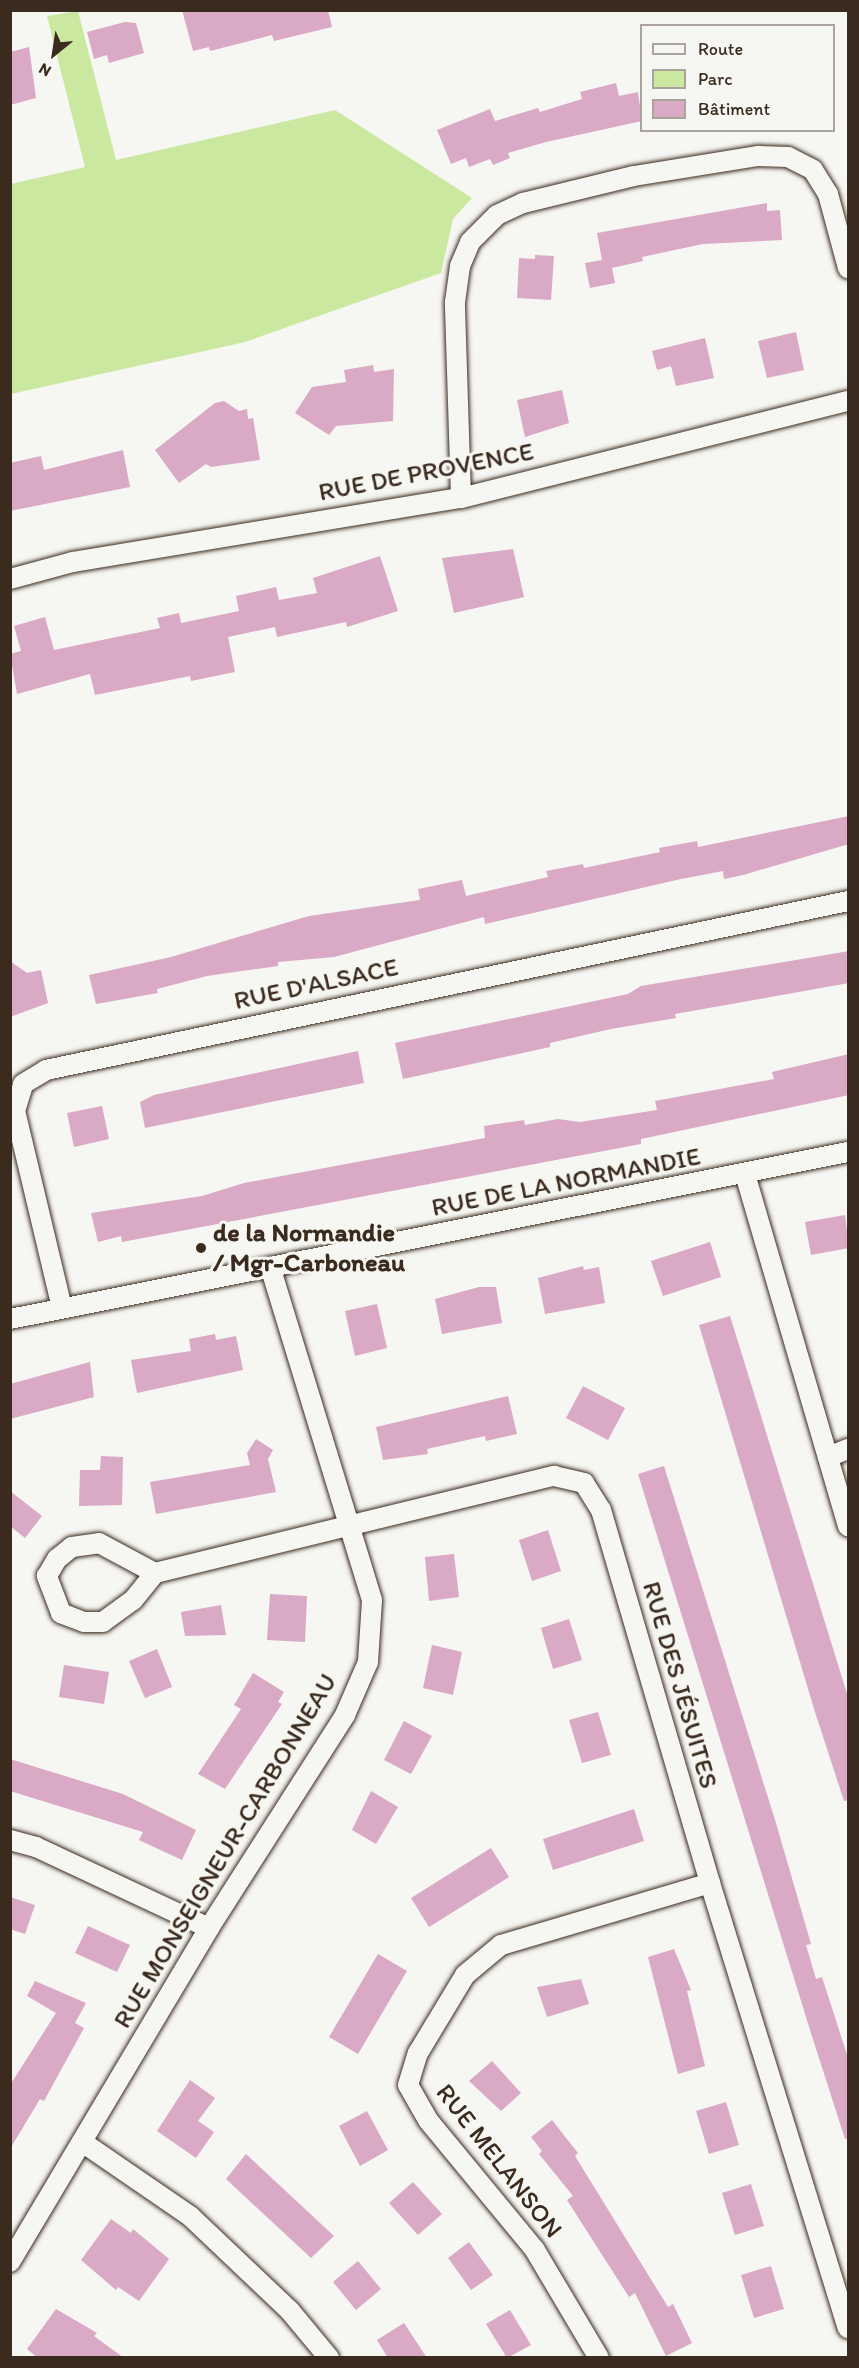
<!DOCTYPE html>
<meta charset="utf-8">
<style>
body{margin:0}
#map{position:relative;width:859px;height:2368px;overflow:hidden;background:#f6f6f2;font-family:Itim,sans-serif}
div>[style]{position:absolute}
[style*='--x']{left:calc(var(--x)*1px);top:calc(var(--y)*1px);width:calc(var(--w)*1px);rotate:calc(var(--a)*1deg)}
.green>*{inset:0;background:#cbe8a0}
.building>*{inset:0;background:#daa9c6}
.roads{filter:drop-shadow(0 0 2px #3b2a1e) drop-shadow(0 0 2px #3b2a1e)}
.street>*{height:20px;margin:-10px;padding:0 10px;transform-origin:10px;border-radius:10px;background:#f6f6f2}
.dots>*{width:16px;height:16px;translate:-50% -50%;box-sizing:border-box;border:3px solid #f6f6f2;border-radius:50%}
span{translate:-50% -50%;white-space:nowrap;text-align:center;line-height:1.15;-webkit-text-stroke:6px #f6f6f2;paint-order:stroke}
.street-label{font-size:26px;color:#3b2a1e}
.poi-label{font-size:26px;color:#3b2a1e;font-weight:700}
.left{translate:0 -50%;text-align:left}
.frame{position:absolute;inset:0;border:12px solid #3b2a1e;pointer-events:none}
.legend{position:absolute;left:640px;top:24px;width:195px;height:108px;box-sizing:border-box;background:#f6f6f2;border:2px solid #aba49d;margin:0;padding:8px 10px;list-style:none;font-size:18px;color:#3b2a1e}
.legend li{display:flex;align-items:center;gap:12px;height:30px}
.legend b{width:30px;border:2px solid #aba49d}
.north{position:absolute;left:24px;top:24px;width:60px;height:60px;-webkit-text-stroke:4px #f6f6f2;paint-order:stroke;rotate:210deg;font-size:16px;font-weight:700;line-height:24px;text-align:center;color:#3b2a1e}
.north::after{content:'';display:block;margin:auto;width:21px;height:27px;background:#3b2a1e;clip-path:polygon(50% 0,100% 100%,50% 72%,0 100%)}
</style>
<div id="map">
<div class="green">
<i style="clip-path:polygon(78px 11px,116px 160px,335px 110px,472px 198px,453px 219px,441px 273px,245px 342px,11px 394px,11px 184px,85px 167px,47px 16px)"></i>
</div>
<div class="building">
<i style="clip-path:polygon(182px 10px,328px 10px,332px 27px,274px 41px,272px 35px,210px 51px,209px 47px,193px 51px)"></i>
<i style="clip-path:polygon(125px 22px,136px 23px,144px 53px,109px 63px,107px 55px,94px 59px,87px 32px)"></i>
<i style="clip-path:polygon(29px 47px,36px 98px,10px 105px,10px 52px)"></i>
<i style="clip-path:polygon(616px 83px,619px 96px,638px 92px,642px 121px,546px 142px,508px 153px,510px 158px,493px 165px,490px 159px,469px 167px,466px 158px,451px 164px,437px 130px,490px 109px,495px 121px,538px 108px,540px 112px,582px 99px,580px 92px)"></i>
<i style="clip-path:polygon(767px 203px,767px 211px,780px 210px,782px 240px,703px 244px,642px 257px,643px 261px,612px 268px,615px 283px,590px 288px,585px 263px,602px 260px,597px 233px)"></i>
<i style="clip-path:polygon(535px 255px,554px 256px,551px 300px,517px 298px,519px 258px,535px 259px)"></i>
<i style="clip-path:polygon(796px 332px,804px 370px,767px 378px,758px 341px)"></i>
<i style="clip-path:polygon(705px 338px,714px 378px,676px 386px,671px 366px,657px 370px,652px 351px)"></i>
<i style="clip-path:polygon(373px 365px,374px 372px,394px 369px,393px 421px,336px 426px,329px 435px,295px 413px,312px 387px,346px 382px,344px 370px)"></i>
<i style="clip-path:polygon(562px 390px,569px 423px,525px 437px,517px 400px)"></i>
<i style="clip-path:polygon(224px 401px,239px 411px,247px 409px,248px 419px,253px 418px,260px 460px,211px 467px,206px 464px,179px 483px,155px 450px,215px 403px)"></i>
<i style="clip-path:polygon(123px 450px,130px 487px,10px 511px,10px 463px,41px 456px,44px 470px)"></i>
<i style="clip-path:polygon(513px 549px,524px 597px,454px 613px,442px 558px)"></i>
<i style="clip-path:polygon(380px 556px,398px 611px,347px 627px,346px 622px,277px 637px,275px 627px,228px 637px,235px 672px,191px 681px,190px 676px,95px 695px,90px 674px,17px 694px,10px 654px,21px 651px,14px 626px,45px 617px,54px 650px,160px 628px,157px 618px,179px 613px,181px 623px,239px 611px,236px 596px,276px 587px,279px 600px,317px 593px,313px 578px)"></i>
<i style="clip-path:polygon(849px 816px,849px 844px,743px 875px,724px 879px,723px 871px,681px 879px,485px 924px,484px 917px,334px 957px,278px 962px,278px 966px,207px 976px,157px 989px,158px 993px,96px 1004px,89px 975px,171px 957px,309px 916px,420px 900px,418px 889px,462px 880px,466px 896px,548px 877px,546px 871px,583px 864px,584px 868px,660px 852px,659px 848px,697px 841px,698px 847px)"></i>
<i style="clip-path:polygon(849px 951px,849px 983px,675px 1014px,676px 1018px,611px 1029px,550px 1043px,550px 1047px,403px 1079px,395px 1043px,628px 994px,641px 986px)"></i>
<i style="clip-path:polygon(10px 961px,27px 973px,41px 970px,48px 1003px,10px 1017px)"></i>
<i style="clip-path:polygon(358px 1051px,364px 1083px,145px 1128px,140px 1102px,154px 1095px)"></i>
<i style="clip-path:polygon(849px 1054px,849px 1095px,641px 1139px,641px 1144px,122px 1242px,121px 1236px,98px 1242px,91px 1213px,202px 1196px,244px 1183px,485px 1138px,484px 1126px,524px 1120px,525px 1125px,558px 1119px,580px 1122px,657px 1110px,655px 1101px,774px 1079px,772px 1072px)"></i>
<i style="clip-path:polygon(102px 1106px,109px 1139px,74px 1147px,67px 1113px)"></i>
<i style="clip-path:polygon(845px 1215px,849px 1248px,811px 1255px,805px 1222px)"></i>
<i style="clip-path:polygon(710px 1242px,721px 1277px,663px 1296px,651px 1261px)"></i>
<i style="clip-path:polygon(583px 1266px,584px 1270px,599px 1267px,605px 1303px,545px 1314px,538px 1278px)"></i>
<i style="clip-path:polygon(479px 1287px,496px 1287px,502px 1323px,442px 1334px,435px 1299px)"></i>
<i style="clip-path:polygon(377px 1304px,387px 1348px,355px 1356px,345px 1311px)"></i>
<i style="clip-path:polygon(730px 1316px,849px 1700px,849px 1800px,844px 1801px,815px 1712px,699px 1325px)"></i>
<i style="clip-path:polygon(215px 1334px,216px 1340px,236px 1336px,243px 1370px,137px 1393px,131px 1360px,191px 1351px,189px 1339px)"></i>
<i style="clip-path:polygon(90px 1362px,94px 1397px,10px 1419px,10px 1384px)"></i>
<i style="clip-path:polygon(583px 1386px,625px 1408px,608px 1440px,566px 1418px)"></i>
<i style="clip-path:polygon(508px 1396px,517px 1434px,486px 1441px,485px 1436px,427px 1449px,428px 1454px,383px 1460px,376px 1427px)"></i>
<i style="clip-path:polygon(256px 1439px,273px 1450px,268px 1459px,276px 1492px,156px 1514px,150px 1482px,250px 1465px,247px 1453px)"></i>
<i style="clip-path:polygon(101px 1456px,123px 1457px,122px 1505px,79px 1506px,80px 1470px,100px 1470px)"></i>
<i style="clip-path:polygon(664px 1466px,776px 1823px,811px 1944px,806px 1945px,816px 1979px,822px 1977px,849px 2061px,849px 2138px,845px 2139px,810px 2030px,638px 1474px)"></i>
<i style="clip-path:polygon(10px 1491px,42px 1516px,25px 1538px,10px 1526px)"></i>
<i style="clip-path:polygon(548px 1530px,561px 1571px,532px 1581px,519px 1540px)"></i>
<i style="clip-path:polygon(454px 1554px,459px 1597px,429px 1601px,425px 1557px)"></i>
<i style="clip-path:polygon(270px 1594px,307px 1596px,305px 1642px,267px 1640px)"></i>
<i style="clip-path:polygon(221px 1605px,226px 1635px,185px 1636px,181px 1612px)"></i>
<i style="clip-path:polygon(569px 1619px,582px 1660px,553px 1669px,541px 1628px)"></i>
<i style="clip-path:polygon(432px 1645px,462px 1652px,453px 1695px,423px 1688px)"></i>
<i style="clip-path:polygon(157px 1649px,172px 1687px,145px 1698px,129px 1661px)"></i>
<i style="clip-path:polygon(64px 1665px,109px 1672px,104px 1704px,59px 1697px)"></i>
<i style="clip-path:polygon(253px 1673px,284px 1692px,278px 1702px,282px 1704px,225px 1789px,198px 1774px,241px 1709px,234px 1705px)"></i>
<i style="clip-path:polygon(598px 1712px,611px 1755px,582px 1763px,569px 1720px)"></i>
<i style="clip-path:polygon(404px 1721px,432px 1736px,411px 1774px,384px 1760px)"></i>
<i style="clip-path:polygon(10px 1759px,123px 1794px,196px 1830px,182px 1860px,139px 1840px,143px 1832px,10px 1791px)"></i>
<i style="clip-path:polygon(371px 1791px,398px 1807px,376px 1844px,352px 1830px)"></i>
<i style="clip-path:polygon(634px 1809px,644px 1841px,553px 1870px,543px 1839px)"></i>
<i style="clip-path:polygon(491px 1848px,509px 1877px,429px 1927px,411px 1898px)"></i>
<i style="clip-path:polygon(10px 1897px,35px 1905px,25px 1934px,10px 1929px)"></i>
<i style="clip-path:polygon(88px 1926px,130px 1945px,117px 1972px,75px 1953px)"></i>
<i style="clip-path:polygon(674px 1949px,691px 1990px,687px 1991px,705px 2066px,678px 2074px,648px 1957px)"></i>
<i style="clip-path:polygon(378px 1954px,407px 1971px,358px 2054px,329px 2037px)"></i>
<i style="clip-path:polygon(581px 1979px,589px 2004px,547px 2017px,537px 1987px)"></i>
<i style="clip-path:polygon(35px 1981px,86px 2003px,75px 2023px,84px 2028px,44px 2101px,40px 2099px,10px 2149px,10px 2085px,56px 2013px,27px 1996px)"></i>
<i style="clip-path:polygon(492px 2061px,521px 2093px,501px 2111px,469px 2081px)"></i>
<i style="clip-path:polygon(190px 2080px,215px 2098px,198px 2121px,214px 2132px,196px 2158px,157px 2131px)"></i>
<i style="clip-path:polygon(726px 2102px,739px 2145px,709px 2154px,696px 2111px)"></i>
<i style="clip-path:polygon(367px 2111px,388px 2150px,360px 2166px,339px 2126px)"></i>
<i style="clip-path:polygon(552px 2120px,578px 2153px,575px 2156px,668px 2307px,673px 2304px,692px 2343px,666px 2356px,635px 2293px,629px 2297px,567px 2200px,573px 2196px,539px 2154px,542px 2151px,531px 2137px)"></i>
<i style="clip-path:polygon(246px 2154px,334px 2236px,311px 2258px,226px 2179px)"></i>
<i style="clip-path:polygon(413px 2182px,442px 2214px,418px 2235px,389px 2203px)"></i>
<i style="clip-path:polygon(751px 2184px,764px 2226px,735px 2235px,722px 2193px)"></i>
<i style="clip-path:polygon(111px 2219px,131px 2233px,133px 2229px,169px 2259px,139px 2301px,118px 2287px,116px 2290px,81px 2260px)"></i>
<i style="clip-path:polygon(469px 2242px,493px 2275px,471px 2290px,448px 2258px)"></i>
<i style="clip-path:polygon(358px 2261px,381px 2289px,356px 2310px,333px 2282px)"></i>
<i style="clip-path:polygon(771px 2266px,784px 2309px,754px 2318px,741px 2275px)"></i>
<i style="clip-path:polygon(56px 2309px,97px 2333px,94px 2336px,124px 2358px,38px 2358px,27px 2349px)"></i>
<i style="clip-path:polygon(510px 2310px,531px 2345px,507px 2358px,486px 2324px)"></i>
<i style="clip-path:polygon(404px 2323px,427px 2358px,388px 2358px,377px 2340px)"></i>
</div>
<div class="roads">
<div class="street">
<i style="--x:461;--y:498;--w:196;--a:-91.8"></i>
<i style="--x:455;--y:302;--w:36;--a:-82"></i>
<i style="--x:460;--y:266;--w:26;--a:-67"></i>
<i style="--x:470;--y:242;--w:38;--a:-45"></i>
<i style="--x:497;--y:215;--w:29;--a:-25"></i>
<i style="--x:523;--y:203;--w:114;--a:-13.7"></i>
<i style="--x:634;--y:176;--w:126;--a:-9.2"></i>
<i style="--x:758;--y:156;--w:30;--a:2"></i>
<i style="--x:788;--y:157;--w:28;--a:27"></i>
<i style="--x:813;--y:170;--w:28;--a:58"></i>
<i style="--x:828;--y:194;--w:77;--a:74.9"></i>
<i style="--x:10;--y:579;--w:65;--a:-15.1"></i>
<i style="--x:73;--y:562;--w:393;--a:-9.4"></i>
<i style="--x:461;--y:498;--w:399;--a:-14.1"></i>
<i style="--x:745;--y:1174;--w:367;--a:73.7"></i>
<i style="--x:62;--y:1308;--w:203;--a:-103.4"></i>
<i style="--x:15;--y:1111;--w:28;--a:-73"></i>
<i style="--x:23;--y:1084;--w:27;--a:-31"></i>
<i style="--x:46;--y:1070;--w:820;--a:-11.9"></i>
<i style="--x:10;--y:1319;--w:854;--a:-11.27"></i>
<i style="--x:828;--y:1457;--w:22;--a:-22"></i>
<i style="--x:155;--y:1573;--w:35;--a:129"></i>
<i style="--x:133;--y:1600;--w:37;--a:144"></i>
<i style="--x:103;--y:1622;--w:19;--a:180"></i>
<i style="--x:84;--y:1622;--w:25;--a:-159"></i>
<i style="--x:61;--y:1613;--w:40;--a:-111"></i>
<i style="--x:47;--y:1576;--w:20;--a:-60"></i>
<i style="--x:57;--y:1559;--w:19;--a:-39"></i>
<i style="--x:72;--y:1547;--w:27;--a:-8"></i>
<i style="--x:99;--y:1543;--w:64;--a:28.2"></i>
<i style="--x:155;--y:1573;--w:411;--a:-13.7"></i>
<i style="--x:554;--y:1476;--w:31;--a:13"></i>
<i style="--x:584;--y:1483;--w:32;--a:58"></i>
<i style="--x:601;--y:1510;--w:389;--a:73.7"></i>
<i style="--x:710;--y:1883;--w:466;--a:72.8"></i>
<i style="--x:10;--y:1840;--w:27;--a:15"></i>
<i style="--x:36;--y:1847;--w:191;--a:25.1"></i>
<i style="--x:82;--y:2142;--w:131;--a:34.4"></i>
<i style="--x:190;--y:2216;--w:138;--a:43.5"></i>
<i style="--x:290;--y:2311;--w:61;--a:50.3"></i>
<i style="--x:10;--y:2262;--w:389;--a:-59.2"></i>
<i style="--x:209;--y:1928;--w:253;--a:-57.4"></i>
<i style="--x:345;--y:1715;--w:58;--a:-66.5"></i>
<i style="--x:368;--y:1662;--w:62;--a:-86.3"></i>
<i style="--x:372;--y:1600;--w:346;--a:-107"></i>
<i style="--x:599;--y:2358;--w:126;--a:-120.7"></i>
<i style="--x:535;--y:2250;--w:168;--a:-129.5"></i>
<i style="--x:428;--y:2120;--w:40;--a:-119.7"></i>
<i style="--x:408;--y:2085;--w:34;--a:-73"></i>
<i style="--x:418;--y:2053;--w:91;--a:-58.9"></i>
<i style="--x:465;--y:1975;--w:47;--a:-39.8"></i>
<i style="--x:501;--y:1945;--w:218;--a:-16.5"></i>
</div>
</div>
<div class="dots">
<i style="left:201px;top:1248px;background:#3b2a1e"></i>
</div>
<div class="street-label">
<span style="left:426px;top:472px;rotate:-11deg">RUE DE PROVENCE</span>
<span style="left:316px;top:984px;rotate:-12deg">RUE D'ALSACE</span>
<span style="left:566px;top:1182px;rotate:-11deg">RUE DE LA NORMANDIE</span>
<span style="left:680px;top:1685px;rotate:74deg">RUE DES JÉSUITES</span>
<span style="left:225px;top:1851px;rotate:-59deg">RUE MONSEIGNEUR-CARBONNEAU</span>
<span style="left:499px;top:2161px;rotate:52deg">RUE MELANSON</span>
</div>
<div class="poi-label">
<span class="left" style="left:213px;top:1248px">de la Normandie<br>/ Mgr-Carboneau</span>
</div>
<div class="frame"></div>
<ul class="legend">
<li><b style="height:8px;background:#f6f6f2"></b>Route</li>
<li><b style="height:16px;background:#cbe8a0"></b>Parc</li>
<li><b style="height:16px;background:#daa9c6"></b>Bâtiment</li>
</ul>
<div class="north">N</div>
</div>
